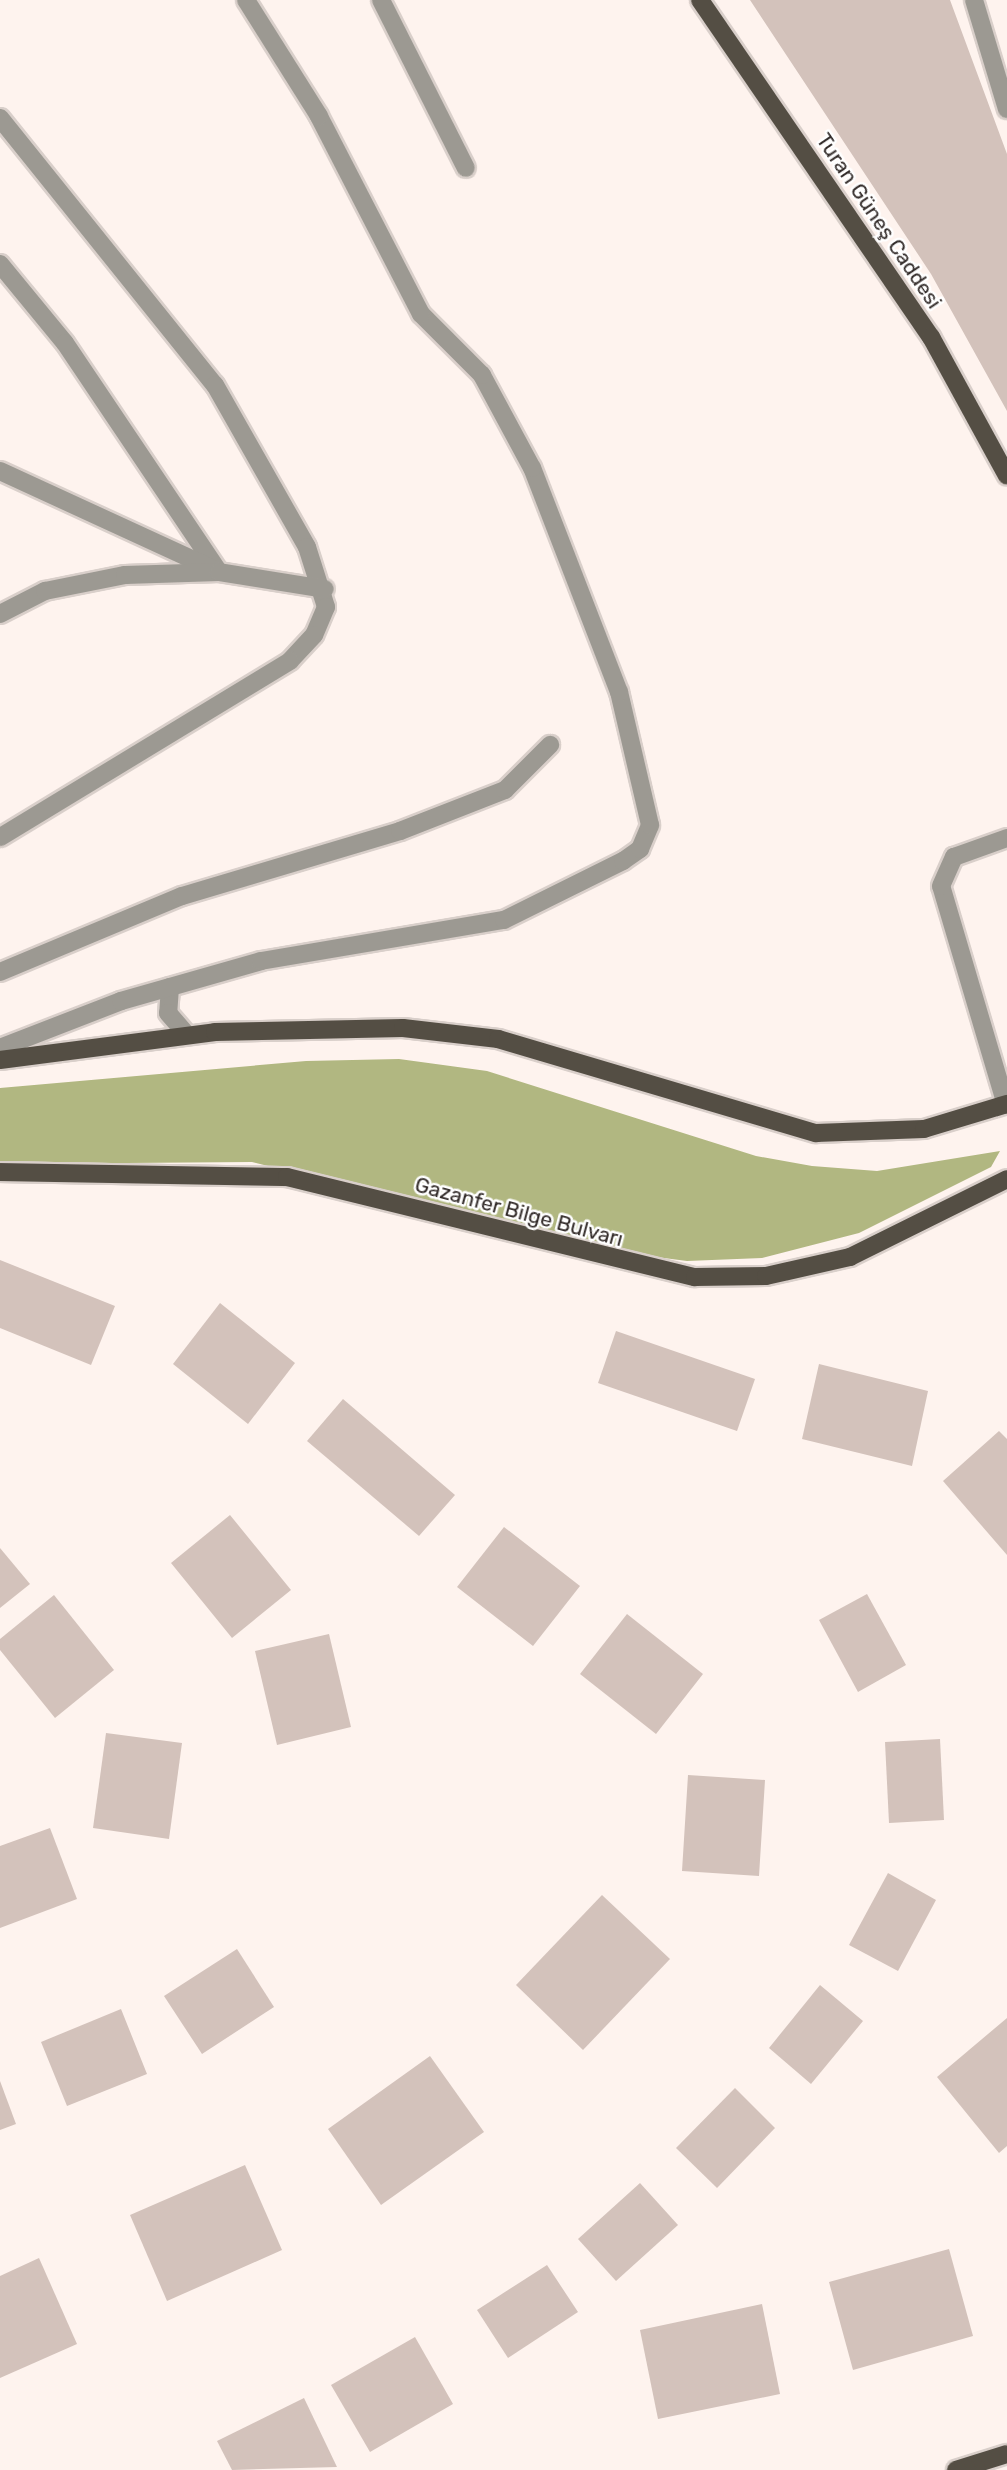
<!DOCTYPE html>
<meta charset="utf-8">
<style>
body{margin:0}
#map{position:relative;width:1007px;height:2470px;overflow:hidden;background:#fef3ee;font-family:Rubik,sans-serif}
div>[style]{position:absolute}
.forest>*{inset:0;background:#b1b781}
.building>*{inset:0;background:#d3c2bb}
.roads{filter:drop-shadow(2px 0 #d9cfca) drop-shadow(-2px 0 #d9cfca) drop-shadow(0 2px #d9cfca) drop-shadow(0 -2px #d9cfca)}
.minor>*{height:18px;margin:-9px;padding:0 9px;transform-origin:9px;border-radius:9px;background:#9c9992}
.major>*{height:18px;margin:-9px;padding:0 9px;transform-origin:9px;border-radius:9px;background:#544e44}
span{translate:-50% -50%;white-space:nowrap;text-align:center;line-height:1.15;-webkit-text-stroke:5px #fff;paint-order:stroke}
.street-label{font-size:21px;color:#312a28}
</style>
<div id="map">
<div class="forest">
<div style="clip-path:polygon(399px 1059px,487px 1071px,756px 1156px,812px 1166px,877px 1171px,1000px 1151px,991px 1167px,859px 1233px,762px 1258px,687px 1261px,610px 1251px,252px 1162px,0 1164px,0 1088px,306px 1061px)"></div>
</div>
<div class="building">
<div style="clip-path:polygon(750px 0,950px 0,1007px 154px,1007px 411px,931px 274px)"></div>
<div style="clip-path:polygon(0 1260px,115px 1306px,91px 1365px,0 1328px)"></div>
<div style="clip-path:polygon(220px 1303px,295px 1363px,248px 1424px,173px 1364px)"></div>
<div style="clip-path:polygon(616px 1331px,755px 1379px,737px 1431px,598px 1383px)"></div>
<div style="clip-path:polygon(819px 1364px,928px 1391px,912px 1466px,802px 1439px)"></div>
<div style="clip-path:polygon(343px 1399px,455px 1495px,419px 1536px,307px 1441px)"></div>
<div style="clip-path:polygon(999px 1431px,1007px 1439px,1007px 1555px,943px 1481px)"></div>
<div style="clip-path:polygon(230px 1515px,291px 1590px,232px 1638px,171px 1563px)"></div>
<div style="clip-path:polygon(504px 1527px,580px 1586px,533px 1646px,457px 1587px)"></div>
<div style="clip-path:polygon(0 1548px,30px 1584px,0 1608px)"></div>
<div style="clip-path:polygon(867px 1594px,906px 1665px,858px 1692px,819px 1620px)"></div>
<div style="clip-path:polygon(54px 1595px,114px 1670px,55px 1718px,0 1650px,0 1639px)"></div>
<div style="clip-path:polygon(627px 1614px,703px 1674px,656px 1734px,580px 1674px)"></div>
<div style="clip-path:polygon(329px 1634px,351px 1727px,277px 1745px,255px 1651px)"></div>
<div style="clip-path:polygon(106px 1733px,182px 1743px,169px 1839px,93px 1828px)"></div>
<div style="clip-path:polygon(940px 1739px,944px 1820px,889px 1823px,885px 1742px)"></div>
<div style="clip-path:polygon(688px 1775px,765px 1780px,759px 1876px,682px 1871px)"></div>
<div style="clip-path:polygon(50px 1828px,77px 1899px,0 1928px,0 1846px)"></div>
<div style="clip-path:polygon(888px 1873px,936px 1900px,898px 1971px,849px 1945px)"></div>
<div style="clip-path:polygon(602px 1895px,670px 1959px,583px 2050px,516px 1985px)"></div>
<div style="clip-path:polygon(237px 1949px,274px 2007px,202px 2054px,164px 1996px)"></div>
<div style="clip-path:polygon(820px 1985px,863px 2021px,811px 2084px,769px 2048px)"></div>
<div style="clip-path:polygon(121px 2009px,147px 2074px,67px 2106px,41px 2042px)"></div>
<div style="clip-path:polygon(1007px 2018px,1007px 2146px,999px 2153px,937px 2077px)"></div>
<div style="clip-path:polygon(430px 2056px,484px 2132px,381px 2205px,328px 2129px)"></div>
<div style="clip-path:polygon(0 2081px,16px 2124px,0 2130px)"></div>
<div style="clip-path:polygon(735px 2088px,775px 2128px,717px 2188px,676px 2148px)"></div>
<div style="clip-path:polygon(245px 2165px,282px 2250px,167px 2301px,130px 2215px)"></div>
<div style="clip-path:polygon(640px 2183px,678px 2225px,616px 2281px,578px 2239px)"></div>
<div style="clip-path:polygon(949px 2249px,973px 2336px,853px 2370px,829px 2282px)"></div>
<div style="clip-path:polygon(39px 2258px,77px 2344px,0 2378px,0 2276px)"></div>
<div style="clip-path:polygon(547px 2265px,578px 2312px,508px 2358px,477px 2310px)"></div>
<div style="clip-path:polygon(762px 2304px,780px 2394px,658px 2419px,640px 2330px)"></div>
<div style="clip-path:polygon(415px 2337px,453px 2404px,370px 2452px,331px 2385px)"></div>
<div style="clip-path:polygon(304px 2398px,337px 2467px,232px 2470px,217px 2441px)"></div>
</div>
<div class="roads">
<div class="minor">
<div style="left:381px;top:0;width:188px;rotate:63.2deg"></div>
<div style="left:974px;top:0;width:114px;rotate:73.2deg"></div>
<div style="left:0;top:118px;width:343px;rotate:51.2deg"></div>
<div style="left:215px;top:385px;width:186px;rotate:60.4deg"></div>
<div style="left:307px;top:547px;width:63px;rotate:72.4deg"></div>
<div style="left:326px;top:607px;width:30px;rotate:113deg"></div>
<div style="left:314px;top:635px;width:35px;rotate:133deg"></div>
<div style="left:290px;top:661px;width:339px;rotate:148.7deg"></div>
<div style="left:0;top:264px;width:102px;rotate:50.6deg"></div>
<div style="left:65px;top:343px;width:276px;rotate:56.1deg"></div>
<div style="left:0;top:471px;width:234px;rotate:24.7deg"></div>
<div style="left:0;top:614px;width:51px;rotate:-27.1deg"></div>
<div style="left:45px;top:591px;width:82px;rotate:-11.3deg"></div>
<div style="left:125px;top:575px;width:94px;rotate:-1.8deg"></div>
<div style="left:219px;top:572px;width:107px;rotate:9.1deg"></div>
<div style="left:0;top:972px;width:197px;rotate:-22.7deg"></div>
<div style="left:182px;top:896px;width:227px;rotate:-16.6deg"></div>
<div style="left:400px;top:831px;width:113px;rotate:-21.3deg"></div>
<div style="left:505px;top:790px;width:64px;rotate:-45deg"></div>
<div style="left:170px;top:987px;width:26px;rotate:94deg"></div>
<div style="left:168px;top:1013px;width:28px;rotate:49deg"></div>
<div style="left:0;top:1048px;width:130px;rotate:-21.2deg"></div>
<div style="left:121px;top:1001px;width:146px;rotate:-15.9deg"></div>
<div style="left:261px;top:961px;width:246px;rotate:-9.6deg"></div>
<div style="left:504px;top:920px;width:133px;rotate:-26.4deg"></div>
<div style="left:623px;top:861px;width:21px;rotate:-35deg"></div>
<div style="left:640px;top:849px;width:26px;rotate:-67deg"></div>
<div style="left:650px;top:825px;width:137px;rotate:-103.1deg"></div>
<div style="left:619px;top:692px;width:240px;rotate:-111.2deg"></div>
<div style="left:532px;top:468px;width:106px;rotate:-118.3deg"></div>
<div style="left:482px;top:375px;width:86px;rotate:-135deg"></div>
<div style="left:421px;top:314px;width:223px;rotate:-117.3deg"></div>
<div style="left:319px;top:116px;width:137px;rotate:-122.2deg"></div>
<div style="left:1006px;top:1105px;width:228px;rotate:-106.5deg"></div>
<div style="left:941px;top:886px;width:32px;rotate:-66deg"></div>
<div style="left:954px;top:857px;width:56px;rotate:-19.7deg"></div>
</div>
<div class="major">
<div style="left:700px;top:0;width:409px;rotate:55.6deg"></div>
<div style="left:931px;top:337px;width:158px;rotate:61.3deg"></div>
<div style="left:0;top:1060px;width:217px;rotate:-7.4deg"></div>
<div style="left:215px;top:1032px;width:188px;rotate:-1.2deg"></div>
<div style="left:403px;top:1028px;width:96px;rotate:6.6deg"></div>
<div style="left:498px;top:1039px;width:332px;rotate:16.5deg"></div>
<div style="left:816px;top:1133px;width:108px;rotate:-2.1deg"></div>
<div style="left:924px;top:1129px;width:87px;rotate:-16.8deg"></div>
<div style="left:0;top:1172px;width:287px;rotate:1deg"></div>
<div style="left:287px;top:1177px;width:420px;rotate:13.8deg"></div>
<div style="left:695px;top:1277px;width:71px;rotate:-0.8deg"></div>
<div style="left:766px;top:1276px;width:86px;rotate:-12.7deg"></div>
<div style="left:850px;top:1257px;width:175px;rotate:-26.4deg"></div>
<div style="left:956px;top:2470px;width:53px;rotate:-17.4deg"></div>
</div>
</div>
<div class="street-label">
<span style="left:879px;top:221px;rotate:56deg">Turan Güneş Caddesi</span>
<span style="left:519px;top:1212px;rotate:15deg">Gazanfer Bilge Bulvarı</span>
</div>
</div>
